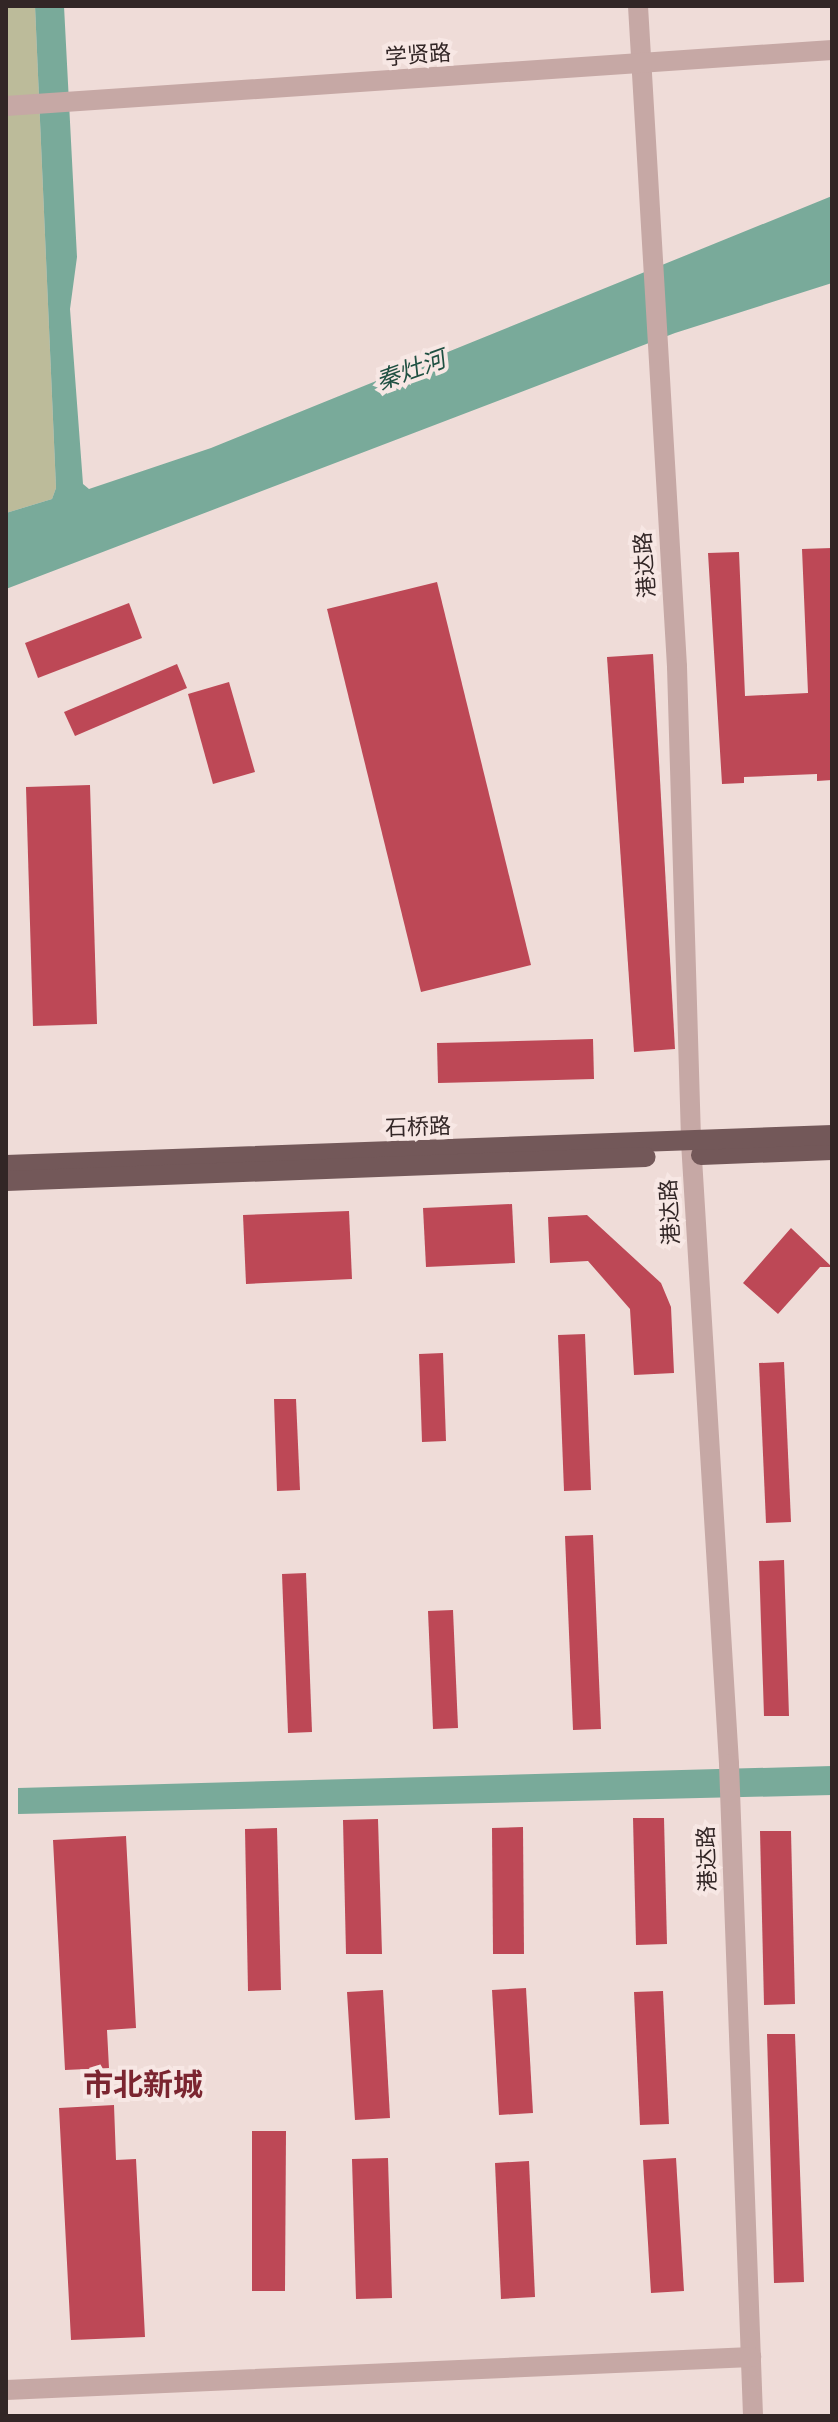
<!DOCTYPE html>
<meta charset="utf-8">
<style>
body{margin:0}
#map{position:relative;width:838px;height:2422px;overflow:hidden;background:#efdcd8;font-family:"Nunito Sans","Noto Sans SC",sans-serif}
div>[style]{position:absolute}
.green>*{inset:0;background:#bcbb9a}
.water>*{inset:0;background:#79aa9a}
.building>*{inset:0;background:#bd4856}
.minor>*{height:20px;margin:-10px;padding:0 10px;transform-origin:10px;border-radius:10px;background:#c6a8a5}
.major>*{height:20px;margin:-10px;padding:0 10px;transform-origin:10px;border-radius:10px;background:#735859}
span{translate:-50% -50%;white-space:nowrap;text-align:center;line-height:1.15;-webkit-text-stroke:8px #f7e7e4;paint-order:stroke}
.street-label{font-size:22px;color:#322626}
.water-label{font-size:24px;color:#1f5042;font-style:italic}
.district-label{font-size:30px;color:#7b2530;font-weight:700}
.frame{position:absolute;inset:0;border:8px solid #322626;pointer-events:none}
</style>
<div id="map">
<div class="green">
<div style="clip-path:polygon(6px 6px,35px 6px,56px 488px,52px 499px,6px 513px)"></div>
</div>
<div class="water">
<div style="clip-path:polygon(35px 6px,64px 6px,77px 257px,70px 309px,83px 484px,89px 489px,211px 448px,832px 196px,832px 283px,675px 333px,6px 589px,6px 513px,52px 499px,56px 488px)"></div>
<div style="clip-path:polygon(832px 1766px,832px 1795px,18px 1814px,18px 1788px)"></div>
</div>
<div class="building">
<div style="clip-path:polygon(832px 548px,832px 780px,817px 781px,817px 774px,744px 777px,744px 783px,722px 784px,708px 553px,739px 552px,745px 696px,808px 693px,802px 549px)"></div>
<div style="clip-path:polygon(437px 582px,531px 965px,421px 992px,327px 609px)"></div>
<div style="clip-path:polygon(129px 603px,142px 638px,38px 678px,25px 643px)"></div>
<div style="clip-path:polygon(653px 654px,675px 1049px,634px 1052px,607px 657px)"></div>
<div style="clip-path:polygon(177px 664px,187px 688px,75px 736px,64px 712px)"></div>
<div style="clip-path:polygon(229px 682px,255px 772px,213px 784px,188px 694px)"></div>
<div style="clip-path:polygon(90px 785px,97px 1024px,33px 1026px,26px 787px)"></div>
<div style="clip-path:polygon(593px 1039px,594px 1079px,438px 1083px,437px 1043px)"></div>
<div style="clip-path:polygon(512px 1204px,515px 1263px,426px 1267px,423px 1208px)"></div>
<div style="clip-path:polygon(349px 1211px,352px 1279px,246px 1284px,243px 1215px)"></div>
<div style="clip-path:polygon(587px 1215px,661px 1283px,671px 1307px,674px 1373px,634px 1375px,630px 1309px,588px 1261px,550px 1263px,548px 1217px)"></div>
<div style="clip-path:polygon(791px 1228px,832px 1267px,820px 1267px,778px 1314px,743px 1283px)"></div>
<div style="clip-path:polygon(585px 1334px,591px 1490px,564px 1491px,558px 1335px)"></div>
<div style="clip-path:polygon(443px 1353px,446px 1441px,422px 1442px,419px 1354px)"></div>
<div style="clip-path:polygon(784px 1362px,791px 1522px,766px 1523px,759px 1363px)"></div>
<div style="clip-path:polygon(274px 1399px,296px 1399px,300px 1490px,277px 1491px)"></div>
<div style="clip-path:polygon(593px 1535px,601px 1729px,573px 1730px,565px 1536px)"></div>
<div style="clip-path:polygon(784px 1560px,789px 1716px,764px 1716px,759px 1561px)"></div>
<div style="clip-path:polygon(306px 1573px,312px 1732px,288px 1733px,282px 1574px)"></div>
<div style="clip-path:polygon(453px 1610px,458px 1728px,433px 1729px,428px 1611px)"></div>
<div style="clip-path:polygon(633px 1818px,664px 1818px,667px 1944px,636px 1945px)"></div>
<div style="clip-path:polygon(378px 1819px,382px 1954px,346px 1954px,343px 1820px)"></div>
<div style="clip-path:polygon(523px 1827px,524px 1954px,493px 1954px,492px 1828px)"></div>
<div style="clip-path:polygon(277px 1828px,281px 1990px,248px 1991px,245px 1829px)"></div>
<div style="clip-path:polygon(760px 1831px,791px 1831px,795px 2004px,764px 2005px)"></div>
<div style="clip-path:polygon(126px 1836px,136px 2028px,107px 2030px,109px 2068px,65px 2070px,53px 1840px)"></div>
<div style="clip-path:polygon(526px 1988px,533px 2113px,499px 2115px,492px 1990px)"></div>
<div style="clip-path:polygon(383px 1990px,390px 2118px,355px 2120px,347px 1992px)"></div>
<div style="clip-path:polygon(663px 1991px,669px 2124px,640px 2125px,634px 1992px)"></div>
<div style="clip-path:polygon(767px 2034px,795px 2034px,804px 2282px,774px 2283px)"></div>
<div style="clip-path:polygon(114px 2105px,116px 2160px,136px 2159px,145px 2337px,71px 2340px,59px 2108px)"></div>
<div style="clip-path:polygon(252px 2131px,286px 2131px,285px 2291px,252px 2291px)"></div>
<div style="clip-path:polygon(388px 2158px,392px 2298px,356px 2299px,352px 2159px)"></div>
<div style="clip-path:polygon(676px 2158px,684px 2291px,651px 2293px,643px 2160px)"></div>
<div style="clip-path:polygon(529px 2161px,535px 2297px,501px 2299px,495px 2163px)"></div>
</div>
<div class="minor">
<div style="left:638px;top:6px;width:662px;rotate:86.62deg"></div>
<div style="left:677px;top:667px;width:475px;rotate:88.3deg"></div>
<div style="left:691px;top:1142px;width:623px;rotate:86.5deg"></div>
<div style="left:729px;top:1764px;width:652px;rotate:87.89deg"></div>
<div style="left:6px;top:106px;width:828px;rotate:-3.88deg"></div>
<div style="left:6px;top:2390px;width:746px;rotate:-2.54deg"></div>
</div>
<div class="major">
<div style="left:701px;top:1155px;width:131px;rotate:-2.2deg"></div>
<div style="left:6px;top:1165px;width:827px;rotate:-2.08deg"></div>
<div style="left:6px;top:1181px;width:640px;rotate:-2.15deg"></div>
</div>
<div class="street-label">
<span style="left:418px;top:56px;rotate:-4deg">学贤路</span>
<span style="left:646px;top:565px;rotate:-94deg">港达路</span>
<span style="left:418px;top:1128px;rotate:-2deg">石桥路</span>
<span style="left:671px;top:1212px;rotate:-93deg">港达路</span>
<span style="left:708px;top:1859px;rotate:-92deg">港达路</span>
</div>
<div class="water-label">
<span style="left:411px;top:371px;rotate:-20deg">秦灶河</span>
</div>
<div class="district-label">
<span style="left:143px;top:2086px">市北新城</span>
</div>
<div class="frame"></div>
</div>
